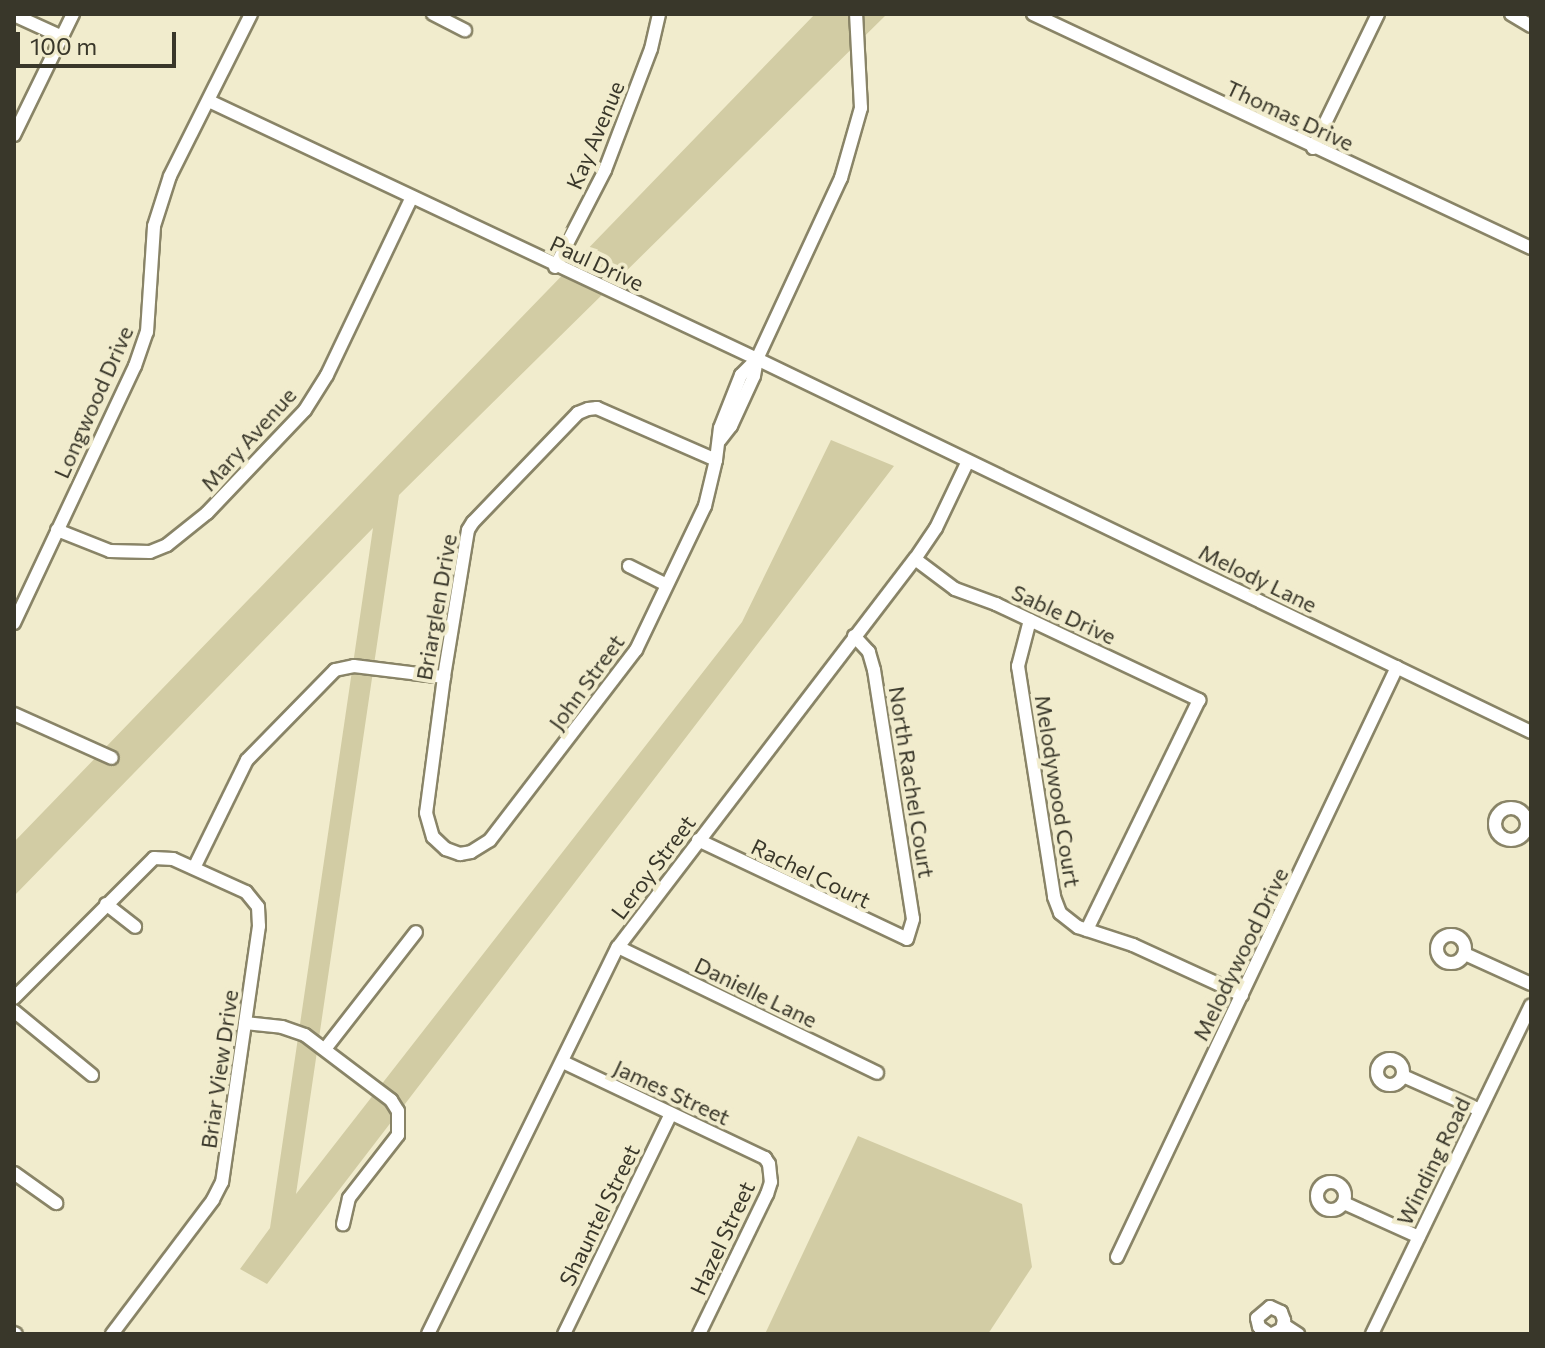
<!DOCTYPE html>
<style>
body{margin:0}
#map{position:relative;width:1545px;height:1348px;overflow:hidden;background:#f1eccd;font-family:Commissioner,sans-serif}
div>[style]{position:absolute}
.green>*{inset:0;background:#d2cca4}
.roads{filter:drop-shadow(2px 0 #898467) drop-shadow(-2px 0 #898467) drop-shadow(0 2px #898467) drop-shadow(0 -2px #898467)}
.minor>*{height:12px;margin:-6px;padding:0 6px;transform-origin:6px;border-radius:6px;background:#fff}
.minor>.ring{margin:-6px;padding:0;box-sizing:content-box;background:none;border:12px solid #fff;border-radius:50%}
span{translate:-50% -50%;white-space:nowrap;text-align:center;line-height:1.15;-webkit-text-stroke:8px #f1eccd;paint-order:stroke}
.street-label{font-size:22px;color:#39372a}
.frame{position:absolute;inset:0;border:16px solid #39372a;pointer-events:none}
.scale{position:absolute;left:16px;top:32px;width:160px;height:36px;box-sizing:border-box;border:4px solid #39372a;border-top:0;padding-left:10px;font-size:24px;line-height:28px;white-space:nowrap;color:#39372a;-webkit-text-stroke:6px #f1eccd;paint-order:stroke}
</style>
<div id="map">
<div class="green">
<div style="clip-path:polygon(815px 14px,887px 14px,399px 495px,296px 1194px,742px 622px,831px 440px,894px 466px,267px 1284px,240px 1269px,270px 1228px,373px 528px,14px 896px,14px 842px)"></div>
<div style="clip-path:polygon(858px 1136px,1022px 1204px,1032px 1267px,988px 1334px,765px 1334px)"></div>
</div>
<div class="roads">
<div class="minor">
<div style="left:433px;top:14px;width:36px;rotate:27deg"></div>
<div style="left:1033px;top:14px;width:550px;rotate:25.17deg"></div>
<div style="left:1511px;top:14px;width:23px;rotate:31deg"></div>
<div style="left:14px;top:15px;width:53px;rotate:24.6deg"></div>
<div style="left:209px;top:101px;width:606px;rotate:25.21deg"></div>
<div style="left:757px;top:359px;width:859px;rotate:25.73deg"></div>
<div style="left:14px;top:135px;width:135px;rotate:-64deg"></div>
<div style="left:1313px;top:148px;width:149px;rotate:-64.1deg"></div>
<div style="left:555px;top:267px;width:109px;rotate:-62.7deg"></div>
<div style="left:605px;top:170px;width:129px;rotate:-69.2deg"></div>
<div style="left:651px;top:49px;width:36px;rotate:-77deg"></div>
<div style="left:720px;top:440px;width:18px;rotate:-52deg"></div>
<div style="left:731px;top:426px;width:55px;rotate:-65.3deg"></div>
<div style="left:754px;top:376px;width:17px;rotate:-80deg"></div>
<div style="left:757px;top:359px;width:200px;rotate:-65.1deg"></div>
<div style="left:841px;top:178px;width:73px;rotate:-74.1deg"></div>
<div style="left:861px;top:108px;width:94px;rotate:-93deg"></div>
<div style="left:716px;top:460px;width:130px;rotate:-156.4deg"></div>
<div style="left:597px;top:408px;width:9px;rotate:174deg"></div>
<div style="left:588px;top:409px;width:11px;rotate:158deg"></div>
<div style="left:578px;top:413px;width:151px;rotate:133.9deg"></div>
<div style="left:473px;top:522px;width:9px;rotate:122deg"></div>
<div style="left:468px;top:530px;width:149px;rotate:99.3deg"></div>
<div style="left:444px;top:677px;width:137px;rotate:97.5deg"></div>
<div style="left:426px;top:813px;width:25px;rotate:74deg"></div>
<div style="left:433px;top:837px;width:18px;rotate:43deg"></div>
<div style="left:446px;top:849px;width:15px;rotate:20deg"></div>
<div style="left:460px;top:854px;width:11px;rotate:-10deg"></div>
<div style="left:471px;top:852px;width:22px;rotate:-32deg"></div>
<div style="left:490px;top:840px;width:240px;rotate:-52.5deg"></div>
<div style="left:636px;top:650px;width:160px;rotate:-64.4deg"></div>
<div style="left:705px;top:506px;width:47px;rotate:-76.6deg"></div>
<div style="left:716px;top:460px;width:32px;rotate:-83deg"></div>
<div style="left:720px;top:428px;width:57px;rotate:-68.4deg"></div>
<div style="left:741px;top:375px;width:23px;rotate:-45deg"></div>
<div style="left:57px;top:530px;width:57px;rotate:21.6deg"></div>
<div style="left:110px;top:551px;width:40px;rotate:1.4deg"></div>
<div style="left:150px;top:552px;width:18px;rotate:-22deg"></div>
<div style="left:167px;top:545px;width:51px;rotate:-38.7deg"></div>
<div style="left:207px;top:513px;width:142px;rotate:-46.4deg"></div>
<div style="left:305px;top:410px;width:41px;rotate:-57.8deg"></div>
<div style="left:327px;top:375px;width:197px;rotate:-64.5deg"></div>
<div style="left:915px;top:559px;width:50px;rotate:36.9deg"></div>
<div style="left:955px;top:589px;width:44px;rotate:20.1deg"></div>
<div style="left:996px;top:604px;width:225px;rotate:25.3deg"></div>
<div style="left:1199px;top:700px;width:256px;rotate:116deg"></div>
<div style="left:629px;top:566px;width:42px;rotate:26.6deg"></div>
<div style="left:1030px;top:620px;width:48px;rotate:104.6deg"></div>
<div style="left:1018px;top:666px;width:234px;rotate:81.1deg"></div>
<div style="left:1054px;top:897px;width:17px;rotate:69deg"></div>
<div style="left:1060px;top:913px;width:23px;rotate:38deg"></div>
<div style="left:1078px;top:927px;width:58px;rotate:18.1deg"></div>
<div style="left:1133px;top:945px;width:120px;rotate:24.6deg"></div>
<div style="left:14px;top:623px;width:284px;rotate:-64.8deg"></div>
<div style="left:135px;top:366px;width:36px;rotate:-71deg"></div>
<div style="left:147px;top:332px;width:106px;rotate:-86.2deg"></div>
<div style="left:154px;top:226px;width:52px;rotate:-72.3deg"></div>
<div style="left:170px;top:176px;width:181px;rotate:-63.4deg"></div>
<div style="left:14px;top:714px;width:107px;rotate:24.2deg"></div>
<div class="ring" style="left:1495px;top:808px;width:20px;height:20px"></div>
<div style="left:698px;top:840px;width:231px;rotate:25.3deg"></div>
<div style="left:907px;top:939px;width:21px;rotate:-73deg"></div>
<div style="left:913px;top:919px;width:252px;rotate:-98.9deg"></div>
<div style="left:874px;top:670px;width:19px;rotate:-106deg"></div>
<div style="left:869px;top:652px;width:22px;rotate:-133deg"></div>
<div style="left:194px;top:868px;width:120px;rotate:-63.9deg"></div>
<div style="left:247px;top:760px;width:126px;rotate:-45.6deg"></div>
<div style="left:335px;top:670px;width:19px;rotate:-12deg"></div>
<div style="left:354px;top:666px;width:91px;rotate:7deg"></div>
<div style="left:106px;top:904px;width:37px;rotate:38deg"></div>
<div class="ring" style="left:1437px;top:935px;width:16px;height:16px"></div>
<div style="left:618px;top:947px;width:288px;rotate:25.9deg"></div>
<div style="left:1465px;top:954px;width:72px;rotate:24.4deg"></div>
<div style="left:14px;top:998px;width:198px;rotate:-45deg"></div>
<div style="left:154px;top:858px;width:19px;rotate:3deg"></div>
<div style="left:173px;top:859px;width:80px;rotate:24.3deg"></div>
<div style="left:246px;top:892px;width:19px;rotate:51deg"></div>
<div style="left:258px;top:907px;width:19px;rotate:87deg"></div>
<div style="left:259px;top:926px;width:259px;rotate:98.2deg"></div>
<div style="left:222px;top:1182px;width:20px;rotate:117deg"></div>
<div style="left:213px;top:1200px;width:168px;rotate:127deg"></div>
<div style="left:14px;top:1011px;width:101px;rotate:39.4deg"></div>
<div style="left:245px;top:1023px;width:37px;rotate:6deg"></div>
<div style="left:282px;top:1027px;width:24px;rotate:19deg"></div>
<div style="left:305px;top:1035px;width:108px;rotate:37.1deg"></div>
<div style="left:391px;top:1100px;width:13px;rotate:58deg"></div>
<div style="left:398px;top:1111px;width:24px;rotate:90deg"></div>
<div style="left:398px;top:1135px;width:80px;rotate:127.9deg"></div>
<div style="left:349px;top:1198px;width:27px;rotate:103deg"></div>
<div style="left:325px;top:1049px;width:148px;rotate:-52.1deg"></div>
<div class="ring" style="left:1377px;top:1059px;width:14px;height:14px"></div>
<div style="left:563px;top:1062px;width:224px;rotate:25.4deg"></div>
<div style="left:765px;top:1158px;width:7px;rotate:56deg"></div>
<div style="left:769px;top:1164px;width:18px;rotate:84deg"></div>
<div style="left:771px;top:1182px;width:13px;rotate:108deg"></div>
<div style="left:767px;top:1194px;width:156px;rotate:115.9deg"></div>
<div style="left:1403px;top:1076px;width:84px;rotate:23.8deg"></div>
<div style="left:14px;top:1173px;width:52px;rotate:35.5deg"></div>
<div class="ring" style="left:1317px;top:1182px;width:16px;height:16px"></div>
<div style="left:1344px;top:1203px;width:82px;rotate:24.4deg"></div>
<div style="left:1117px;top:1257px;width:653px;rotate:-64.61deg"></div>
<div style="left:1284px;top:1325px;width:17px;rotate:33deg"></div>
<div style="left:14px;top:1333px;width:2px;rotate:27deg"></div>
<div style="left:428px;top:1334px;width:431px;rotate:-63.9deg"></div>
<div style="left:618px;top:947px;width:489px;rotate:-52.6deg"></div>
<div style="left:915px;top:559px;width:37px;rotate:-56deg"></div>
<div style="left:936px;top:528px;width:74px;rotate:-64.5deg"></div>
<div style="left:564px;top:1334px;width:245px;rotate:-64.1deg"></div>
<div style="left:1269px;top:1334px;width:12px;rotate:-145deg"></div>
<div style="left:1259px;top:1327px;width:9px;rotate:-103deg"></div>
<div style="left:1257px;top:1318px;width:17px;rotate:-40deg"></div>
<div style="left:1270px;top:1307px;width:12px;rotate:24deg"></div>
<div style="left:1281px;top:1312px;width:9px;rotate:69deg"></div>
<div style="left:1284px;top:1320px;width:9px;rotate:103deg"></div>
<div style="left:1282px;top:1329px;width:11px;rotate:153deg"></div>
<div style="left:1372px;top:1334px;width:365px;rotate:-64.2deg"></div>
</div>
</div>
<div class="street-label">
<span style="left:1290px;top:115px;rotate:25deg">Thomas Drive</span>
<span style="left:595px;top:135px;rotate:-67deg">Kay Avenue</span>
<span style="left:597px;top:263px;rotate:25deg">Paul Drive</span>
<span style="left:93px;top:402px;rotate:-66deg">Longwood Drive</span>
<span style="left:248px;top:439px;rotate:-48deg">Mary Avenue</span>
<span style="left:1258px;top:578px;rotate:26deg">Melody Lane</span>
<span style="left:436px;top:607px;rotate:-80deg">Briarglen Drive</span>
<span style="left:1064px;top:614px;rotate:25deg">Sable Drive</span>
<span style="left:586px;top:682px;rotate:-54deg">John Street</span>
<span style="left:912px;top:782px;rotate:81deg">North Rachel Court</span>
<span style="left:1058px;top:791px;rotate:81deg">Melodywood Court</span>
<span style="left:653px;top:867px;rotate:-53deg">Leroy Street</span>
<span style="left:811px;top:873px;rotate:26deg">Rachel Court</span>
<span style="left:1240px;top:954px;rotate:-64deg">Melodywood Drive</span>
<span style="left:756px;top:992px;rotate:26deg">Danielle Lane</span>
<span style="left:219px;top:1069px;rotate:-82deg">Briar View Drive</span>
<span style="left:672px;top:1092px;rotate:25deg">James Street</span>
<span style="left:1433px;top:1161px;rotate:-64deg">Winding Road</span>
<span style="left:599px;top:1215px;rotate:-64deg">Shauntel Street</span>
<span style="left:722px;top:1238px;rotate:-65deg">Hazel Street</span>
</div>
<div class="frame"></div>
<div class="scale">100 m</div>
</div>
